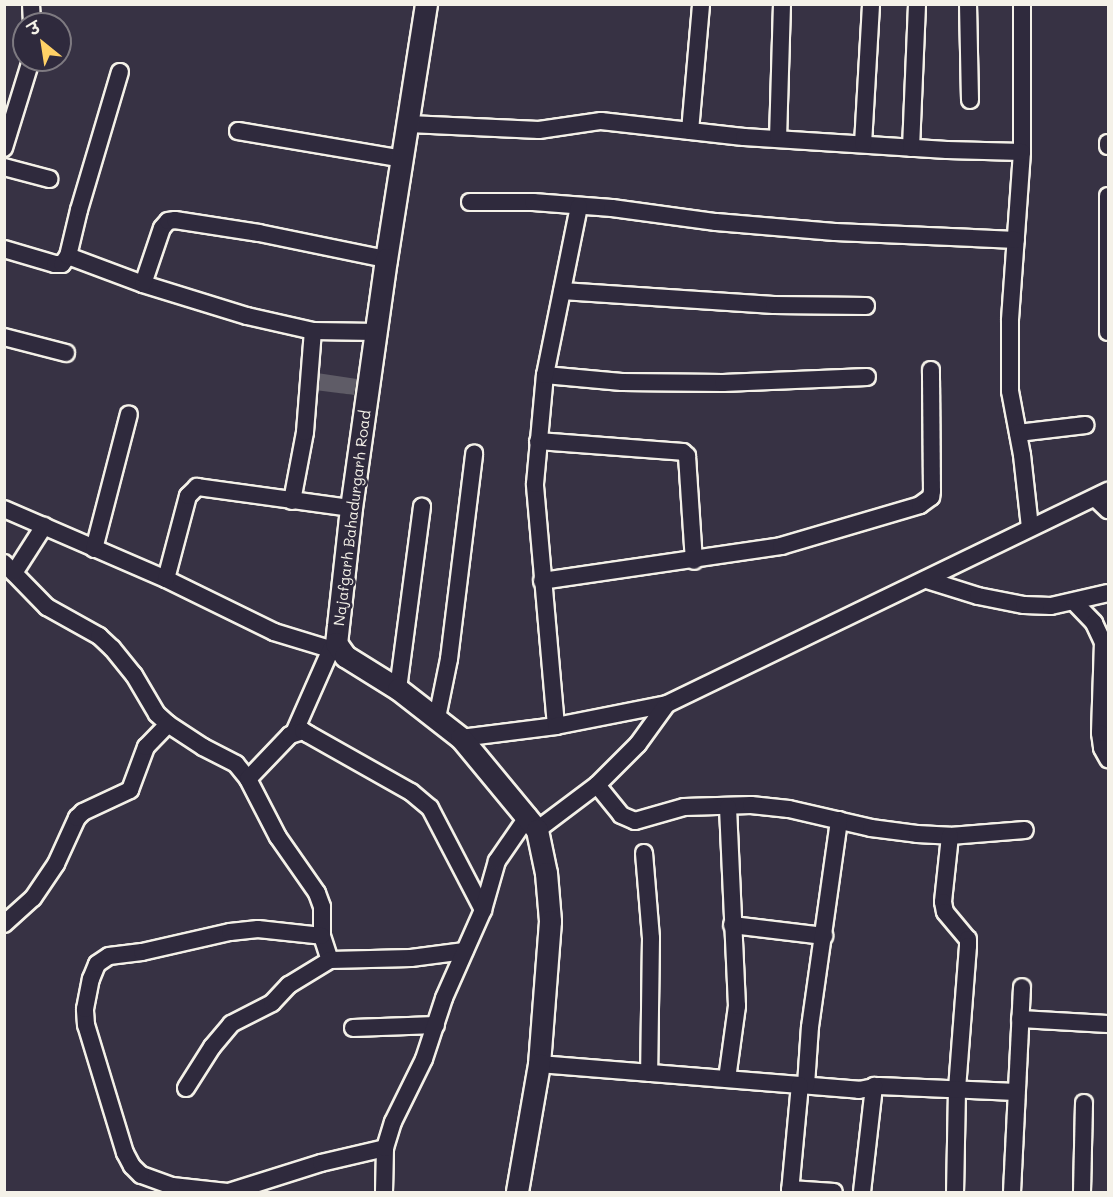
<!DOCTYPE html>
<meta charset="utf-8">
<style>
body{margin:0}
#map{position:relative;width:1113px;height:1197px;overflow:hidden;background:#373244;font-family:Mali,"Playpen Sans Deva",sans-serif}
div>[style]{position:absolute}
.shadow>*{inset:0;background:#0007}
.building>*{inset:0;background:#5f5c67}
.roads{filter:drop-shadow(2px 0 #f4f1e8) drop-shadow(-2px 0 #f4f1e8) drop-shadow(0 2px #f4f1e8) drop-shadow(0 -2px #f4f1e8)}
.minor>*{height:16px;margin:-8px;padding:0 8px;transform-origin:8px;border-radius:8px;background:#2f2a3d}
.tertiary>*{height:21px;margin:-10.5px;padding:0 10.5px;transform-origin:10.5px;border-radius:10.5px;background:#2f2a3d}
span{translate:-50% -50%;white-space:nowrap;text-align:center;line-height:1.15;-webkit-text-stroke:5px #2f2a3d;paint-order:stroke}
.street-label{font-size:15px;color:#f4f1e8}
.frame{position:absolute;inset:0;border:6px solid #f4f1e8;pointer-events:none}
.north{position:absolute;left:12px;top:12px;width:60px;height:60px;box-sizing:border-box;background:#2f2a3d;border:2px solid #7e7a81;border-radius:50%;rotate:330deg;font-size:16px;font-weight:700;line-height:24px;text-align:center;color:#f4f1e8}
.north::after{content:'';display:block;margin:auto;width:21px;height:27px;background:#ffd166;clip-path:polygon(50% 0,100% 100%,50% 72%,0 100%)}
</style>
<div id="map">
<div class="shadow">
<div style="clip-path:polygon(356px 380px,361px 383px,359px 396px,317px 389px)"></div>
</div>
<div class="building">
<div style="clip-path:polygon(317px 373px,357px 379px,354px 395px,315px 390px)"></div>
</div>
<div class="roads">
<div class="minor">
<div style="left:31px;top:4px;width:20px;rotate:87deg"></div>
<div style="left:968px;top:4px;width:96px;rotate:88.8deg"></div>
<div style="left:1022px;top:4px;width:148px;rotate:90deg"></div>
<div style="left:1022px;top:152px;width:169px;rotate:94.1deg"></div>
<div style="left:1010px;top:321px;width:70px;rotate:90deg"></div>
<div style="left:1010px;top:391px;width:65px;rotate:79.4deg"></div>
<div style="left:1022px;top:455px;width:73px;rotate:83.7deg"></div>
<div style="left:409px;top:124px;width:130px;rotate:2.6deg"></div>
<div style="left:539px;top:130px;width:63px;rotate:-8.3deg"></div>
<div style="left:601px;top:121px;width:144px;rotate:6.4deg"></div>
<div style="left:744px;top:137px;width:203px;rotate:3.7deg"></div>
<div style="left:947px;top:150px;width:75px;rotate:1.5deg"></div>
<div style="left:238px;top:131px;width:167px;rotate:9.6deg"></div>
<div style="left:690px;top:131px;width:127px;rotate:-85deg"></div>
<div style="left:778px;top:139px;width:135px;rotate:-88.3deg"></div>
<div style="left:1108px;top:143px;width:3px;rotate:90deg"></div>
<div style="left:863px;top:144px;width:140px;rotate:-86.7deg"></div>
<div style="left:4px;top:148px;width:92px;rotate:-72.9deg"></div>
<div style="left:911px;top:148px;width:144px;rotate:-87.6deg"></div>
<div style="left:4px;top:167px;width:47px;rotate:14.9deg"></div>
<div style="left:1108px;top:196px;width:136px;rotate:90deg"></div>
<div style="left:470px;top:202px;width:63px"></div>
<div style="left:533px;top:202px;width:79px;rotate:4.3deg"></div>
<div style="left:612px;top:208px;width:105px;rotate:7.7deg"></div>
<div style="left:716px;top:222px;width:119px;rotate:4.8deg"></div>
<div style="left:835px;top:232px;width:181px;rotate:2.5deg"></div>
<div style="left:4px;top:249px;width:53px;rotate:16.4deg"></div>
<div style="left:55px;top:264px;width:7px"></div>
<div style="left:62px;top:264px;width:10px;rotate:-53deg"></div>
<div style="left:68px;top:256px;width:80px;rotate:20.5deg"></div>
<div style="left:143px;top:284px;width:109px;rotate:17.1deg"></div>
<div style="left:247px;top:316px;width:68px;rotate:12.8deg"></div>
<div style="left:313px;top:331px;width:63px;rotate:0.9deg"></div>
<div style="left:68px;top:256px;width:47px;rotate:-76.6deg"></div>
<div style="left:79px;top:210px;width:144px;rotate:-73.5deg"></div>
<div style="left:143px;top:284px;width:59px;rotate:-71.3deg"></div>
<div style="left:162px;top:228px;width:9px;rotate:-49deg"></div>
<div style="left:168px;top:221px;width:7px;rotate:-8deg"></div>
<div style="left:175px;top:220px;width:85px;rotate:8.8deg"></div>
<div style="left:259px;top:233px;width:130px;rotate:11.6deg"></div>
<div style="left:562px;top:291px;width:212px;rotate:3.8deg"></div>
<div style="left:774px;top:305px;width:92px;rotate:0.6deg"></div>
<div style="left:4px;top:337px;width:64px;rotate:14.5deg"></div>
<div style="left:545px;top:375px;width:77px;rotate:5.2deg"></div>
<div style="left:622px;top:382px;width:101px;rotate:0.6deg"></div>
<div style="left:723px;top:383px;width:144px;rotate:-2.4deg"></div>
<div style="left:1018px;top:433px;width:68px;rotate:-6.7deg"></div>
<div style="left:538px;top:441px;width:145px;rotate:4.3deg"></div>
<div style="left:683px;top:452px;width:6px;rotate:45deg"></div>
<div style="left:687px;top:456px;width:105px;rotate:86.2deg"></div>
<div style="left:1095px;top:498px;width:18px;rotate:43deg"></div>
<div style="left:292px;top:501px;width:70px;rotate:-79.3deg"></div>
<div style="left:305px;top:432px;width:101px;rotate:-85.5deg"></div>
<div style="left:4px;top:509px;width:176px;rotate:23.4deg"></div>
<div style="left:166px;top:579px;width:120px;rotate:26.1deg"></div>
<div style="left:274px;top:632px;width:69px;rotate:16.9deg"></div>
<div style="left:94px;top:549px;width:139px;rotate:-75.5deg"></div>
<div style="left:4px;top:563px;width:62px;rotate:45.7deg"></div>
<div style="left:47px;top:607px;width:60px;rotate:29.1deg"></div>
<div style="left:99px;top:636px;width:18px;rotate:43deg"></div>
<div style="left:112px;top:648px;width:35px;rotate:51deg"></div>
<div style="left:134px;top:675px;width:45px;rotate:59.5deg"></div>
<div style="left:157px;top:714px;width:15px;rotate:42deg"></div>
<div style="left:168px;top:724px;width:42px;rotate:33.3deg"></div>
<div style="left:203px;top:747px;width:37px;rotate:27deg"></div>
<div style="left:236px;top:764px;width:19px;rotate:51deg"></div>
<div style="left:248px;top:779px;width:65px;rotate:62.7deg"></div>
<div style="left:278px;top:837px;width:68px;rotate:55.1deg"></div>
<div style="left:317px;top:893px;width:15px;rotate:70deg"></div>
<div style="left:322px;top:907px;width:29px;rotate:90deg"></div>
<div style="left:322px;top:936px;width:25px;rotate:72deg"></div>
<div style="left:330px;top:960px;width:81px;rotate:-1.4deg"></div>
<div style="left:411px;top:958px;width:54px;rotate:-7.4deg"></div>
<div style="left:14px;top:573px;width:56px;rotate:-57.4deg"></div>
<div style="left:166px;top:579px;width:86px;rotate:-75.2deg"></div>
<div style="left:188px;top:496px;width:13px;rotate:-45deg"></div>
<div style="left:197px;top:487px;width:155px;rotate:7.8deg"></div>
<div style="left:927px;top:580px;width:53px;rotate:17.4deg"></div>
<div style="left:978px;top:596px;width:47px;rotate:11.1deg"></div>
<div style="left:1024px;top:605px;width:27px;rotate:2deg"></div>
<div style="left:1051px;top:606px;width:58px;rotate:-12.8deg"></div>
<div style="left:542px;top:581px;width:242px;rotate:-8.3deg"></div>
<div style="left:781px;top:546px;width:145px;rotate:-16.4deg"></div>
<div style="left:920px;top:505px;width:14px;rotate:-36deg"></div>
<div style="left:931px;top:497px;width:6px;rotate:-81deg"></div>
<div style="left:932px;top:491px;width:121px;rotate:-90.5deg"></div>
<div style="left:1074px;top:602px;width:29px;rotate:46deg"></div>
<div style="left:1094px;top:623px;width:21px;rotate:65deg"></div>
<div style="left:1103px;top:642px;width:91px;rotate:91.9deg"></div>
<div style="left:1100px;top:733px;width:15px;rotate:82deg"></div>
<div style="left:1102px;top:748px;width:13px;rotate:61deg"></div>
<div style="left:398px;top:689px;width:184px;rotate:-82.5deg"></div>
<div style="left:437px;top:718px;width:60px;rotate:-78.5deg"></div>
<div style="left:449px;top:659px;width:207px;rotate:-83deg"></div>
<div style="left:556px;top:726px;width:243px;rotate:-95deg"></div>
<div style="left:535px;top:484px;width:109px;rotate:-84.8deg"></div>
<div style="left:545px;top:375px;width:172px;rotate:-78.6deg"></div>
<div style="left:294px;top:733px;width:92px;rotate:-66.2deg"></div>
<div style="left:461px;top:738px;width:96px;rotate:-7.2deg"></div>
<div style="left:556px;top:726px;width:113px;rotate:-11.2deg"></div>
<div style="left:667px;top:704px;width:490px;rotate:-25.8deg"></div>
<div style="left:248px;top:779px;width:61px;rotate:-46.3deg"></div>
<div style="left:290px;top:735px;width:14px;rotate:-17deg"></div>
<div style="left:303px;top:731px;width:6px;rotate:31deg"></div>
<div style="left:308px;top:734px;width:118px;rotate:29.4deg"></div>
<div style="left:411px;top:792px;width:25px;rotate:40deg"></div>
<div style="left:430px;top:808px;width:115px;rotate:62.5deg"></div>
<div style="left:597px;top:785px;width:38px;rotate:51deg"></div>
<div style="left:621px;top:815px;width:15px;rotate:23deg"></div>
<div style="left:635px;top:821px;width:51px;rotate:-15.9deg"></div>
<div style="left:684px;top:807px;width:67px;rotate:-1.7deg"></div>
<div style="left:751px;top:805px;width:38px;rotate:6deg"></div>
<div style="left:789px;top:809px;width:84px;rotate:13deg"></div>
<div style="left:871px;top:828px;width:46px;rotate:7.4deg"></div>
<div style="left:917px;top:834px;width:33px;rotate:3deg"></div>
<div style="left:950px;top:836px;width:75px;rotate:-4.6deg"></div>
<div style="left:537px;top:830px;width:75px;rotate:-36.9deg"></div>
<div style="left:597px;top:785px;width:58px;rotate:-45deg"></div>
<div style="left:638px;top:744px;width:49px;rotate:-54.1deg"></div>
<div style="left:950px;top:836px;width:66px;rotate:96.1deg"></div>
<div style="left:943px;top:902px;width:10px;rotate:79deg"></div>
<div style="left:945px;top:912px;width:35px;rotate:50deg"></div>
<div style="left:968px;top:939px;width:7px;rotate:90deg"></div>
<div style="left:968px;top:946px;width:144px;rotate:94.4deg"></div>
<div style="left:957px;top:1090px;width:102px;rotate:91.1deg"></div>
<div style="left:644px;top:853px;width:85px;rotate:85.3deg"></div>
<div style="left:651px;top:938px;width:135px;rotate:90.8deg"></div>
<div style="left:4px;top:924px;width:39px;rotate:-42deg"></div>
<div style="left:33px;top:898px;width:41px;rotate:-55.9deg"></div>
<div style="left:56px;top:864px;width:51px;rotate:-65.5deg"></div>
<div style="left:77px;top:818px;width:8px;rotate:-45deg"></div>
<div style="left:83px;top:812px;width:52px;rotate:-25.1deg"></div>
<div style="left:130px;top:790px;width:46px;rotate:-69.6deg"></div>
<div style="left:146px;top:747px;width:32px;rotate:-46deg"></div>
<div style="left:732px;top:925px;width:93px;rotate:6.8deg"></div>
<div style="left:1020px;top:1019px;width:88px;rotate:3.3deg"></div>
<div style="left:353px;top:1028px;width:83px;rotate:-2.1deg"></div>
<div style="left:539px;top:1064px;width:321px;rotate:4.6deg"></div>
<div style="left:859px;top:1090px;width:20px;rotate:-11deg"></div>
<div style="left:879px;top:1086px;width:137px;rotate:2.5deg"></div>
<div style="left:727px;top:1079px;width:74px;rotate:-82.2deg"></div>
<div style="left:737px;top:1006px;width:199px;rotate:-92.6deg"></div>
<div style="left:806px;top:1085px;width:58px;rotate:-86.1deg"></div>
<div style="left:810px;top:1027px;width:209px;rotate:-82deg"></div>
<div style="left:186px;top:1088px;width:49px;rotate:-57.6deg"></div>
<div style="left:212px;top:1047px;width:30px;rotate:-50deg"></div>
<div style="left:231px;top:1024px;width:46px;rotate:-27.1deg"></div>
<div style="left:272px;top:1003px;width:25px;rotate:-47deg"></div>
<div style="left:289px;top:985px;width:48px;rotate:-31.4deg"></div>
<div style="left:790px;top:1189px;width:44px;rotate:3.9deg"></div>
<div style="left:227px;top:1192px;width:55px;rotate:-173.8deg"></div>
<div style="left:172px;top:1186px;width:33px;rotate:-160deg"></div>
<div style="left:141px;top:1175px;width:13px;rotate:-135deg"></div>
<div style="left:132px;top:1166px;width:15px;rotate:-118deg"></div>
<div style="left:125px;top:1153px;width:134px;rotate:-106.9deg"></div>
<div style="left:86px;top:1025px;width:16px;rotate:-94deg"></div>
<div style="left:85px;top:1009px;width:31px;rotate:-79deg"></div>
<div style="left:91px;top:979px;width:16px;rotate:-68deg"></div>
<div style="left:97px;top:964px;width:14px;rotate:-34deg"></div>
<div style="left:109px;top:956px;width:33px;rotate:-7deg"></div>
<div style="left:142px;top:952px;width:90px;rotate:-12.8deg"></div>
<div style="left:230px;top:932px;width:28px;rotate:-6deg"></div>
<div style="left:258px;top:929px;width:64px;rotate:6.2deg"></div>
<div style="left:229px;top:1192px;width:96px;rotate:-17.5deg"></div>
<div style="left:321px;top:1163px;width:66px;rotate:-13.2deg"></div>
<div style="left:384px;top:1192px;width:44px;rotate:-88.7deg"></div>
<div style="left:385px;top:1148px;width:27px;rotate:-73deg"></div>
<div style="left:393px;top:1122px;width:70px;rotate:-63.8deg"></div>
<div style="left:424px;top:1059px;width:64px;rotate:-71.8deg"></div>
<div style="left:444px;top:998px;width:96px;rotate:-66.1deg"></div>
<div style="left:483px;top:910px;width:51px;rotate:-74.1deg"></div>
<div style="left:497px;top:861px;width:55px;rotate:-55.4deg"></div>
<div style="left:790px;top:1192px;width:107px;rotate:-84.7deg"></div>
<div style="left:862px;top:1192px;width:107px;rotate:-83.5deg"></div>
<div style="left:1012px;top:1192px;width:205px;rotate:-87.2deg"></div>
<div style="left:1082px;top:1192px;width:89px;rotate:-88.7deg"></div>
</div>
<div class="tertiary">
<div style="left:426px;top:4px;width:258px;rotate:98.9deg"></div>
<div style="left:386px;top:259px;width:251px;rotate:98deg"></div>
<div style="left:351px;top:508px;width:136px;rotate:96.3deg"></div>
<div style="left:336px;top:643px;width:16px;rotate:55deg"></div>
<div style="left:345px;top:656px;width:62px;rotate:31.9deg"></div>
<div style="left:398px;top:689px;width:80px;rotate:37.9deg"></div>
<div style="left:461px;top:738px;width:119px;rotate:50.4deg"></div>
<div style="left:537px;top:830px;width:44px;rotate:78.2deg"></div>
<div style="left:546px;top:873px;width:48px;rotate:85.2deg"></div>
<div style="left:550px;top:921px;width:143px;rotate:94.4deg"></div>
<div style="left:539px;top:1064px;width:130px;rotate:99.8deg"></div>
</div>
</div>
<div class="street-label">
<span style="left:352px;top:518px;rotate:-83deg">Najafgarh Bahadurgarh Road</span>
</div>
<div class="frame"></div>
<div class="north">उ</div>
</div>
